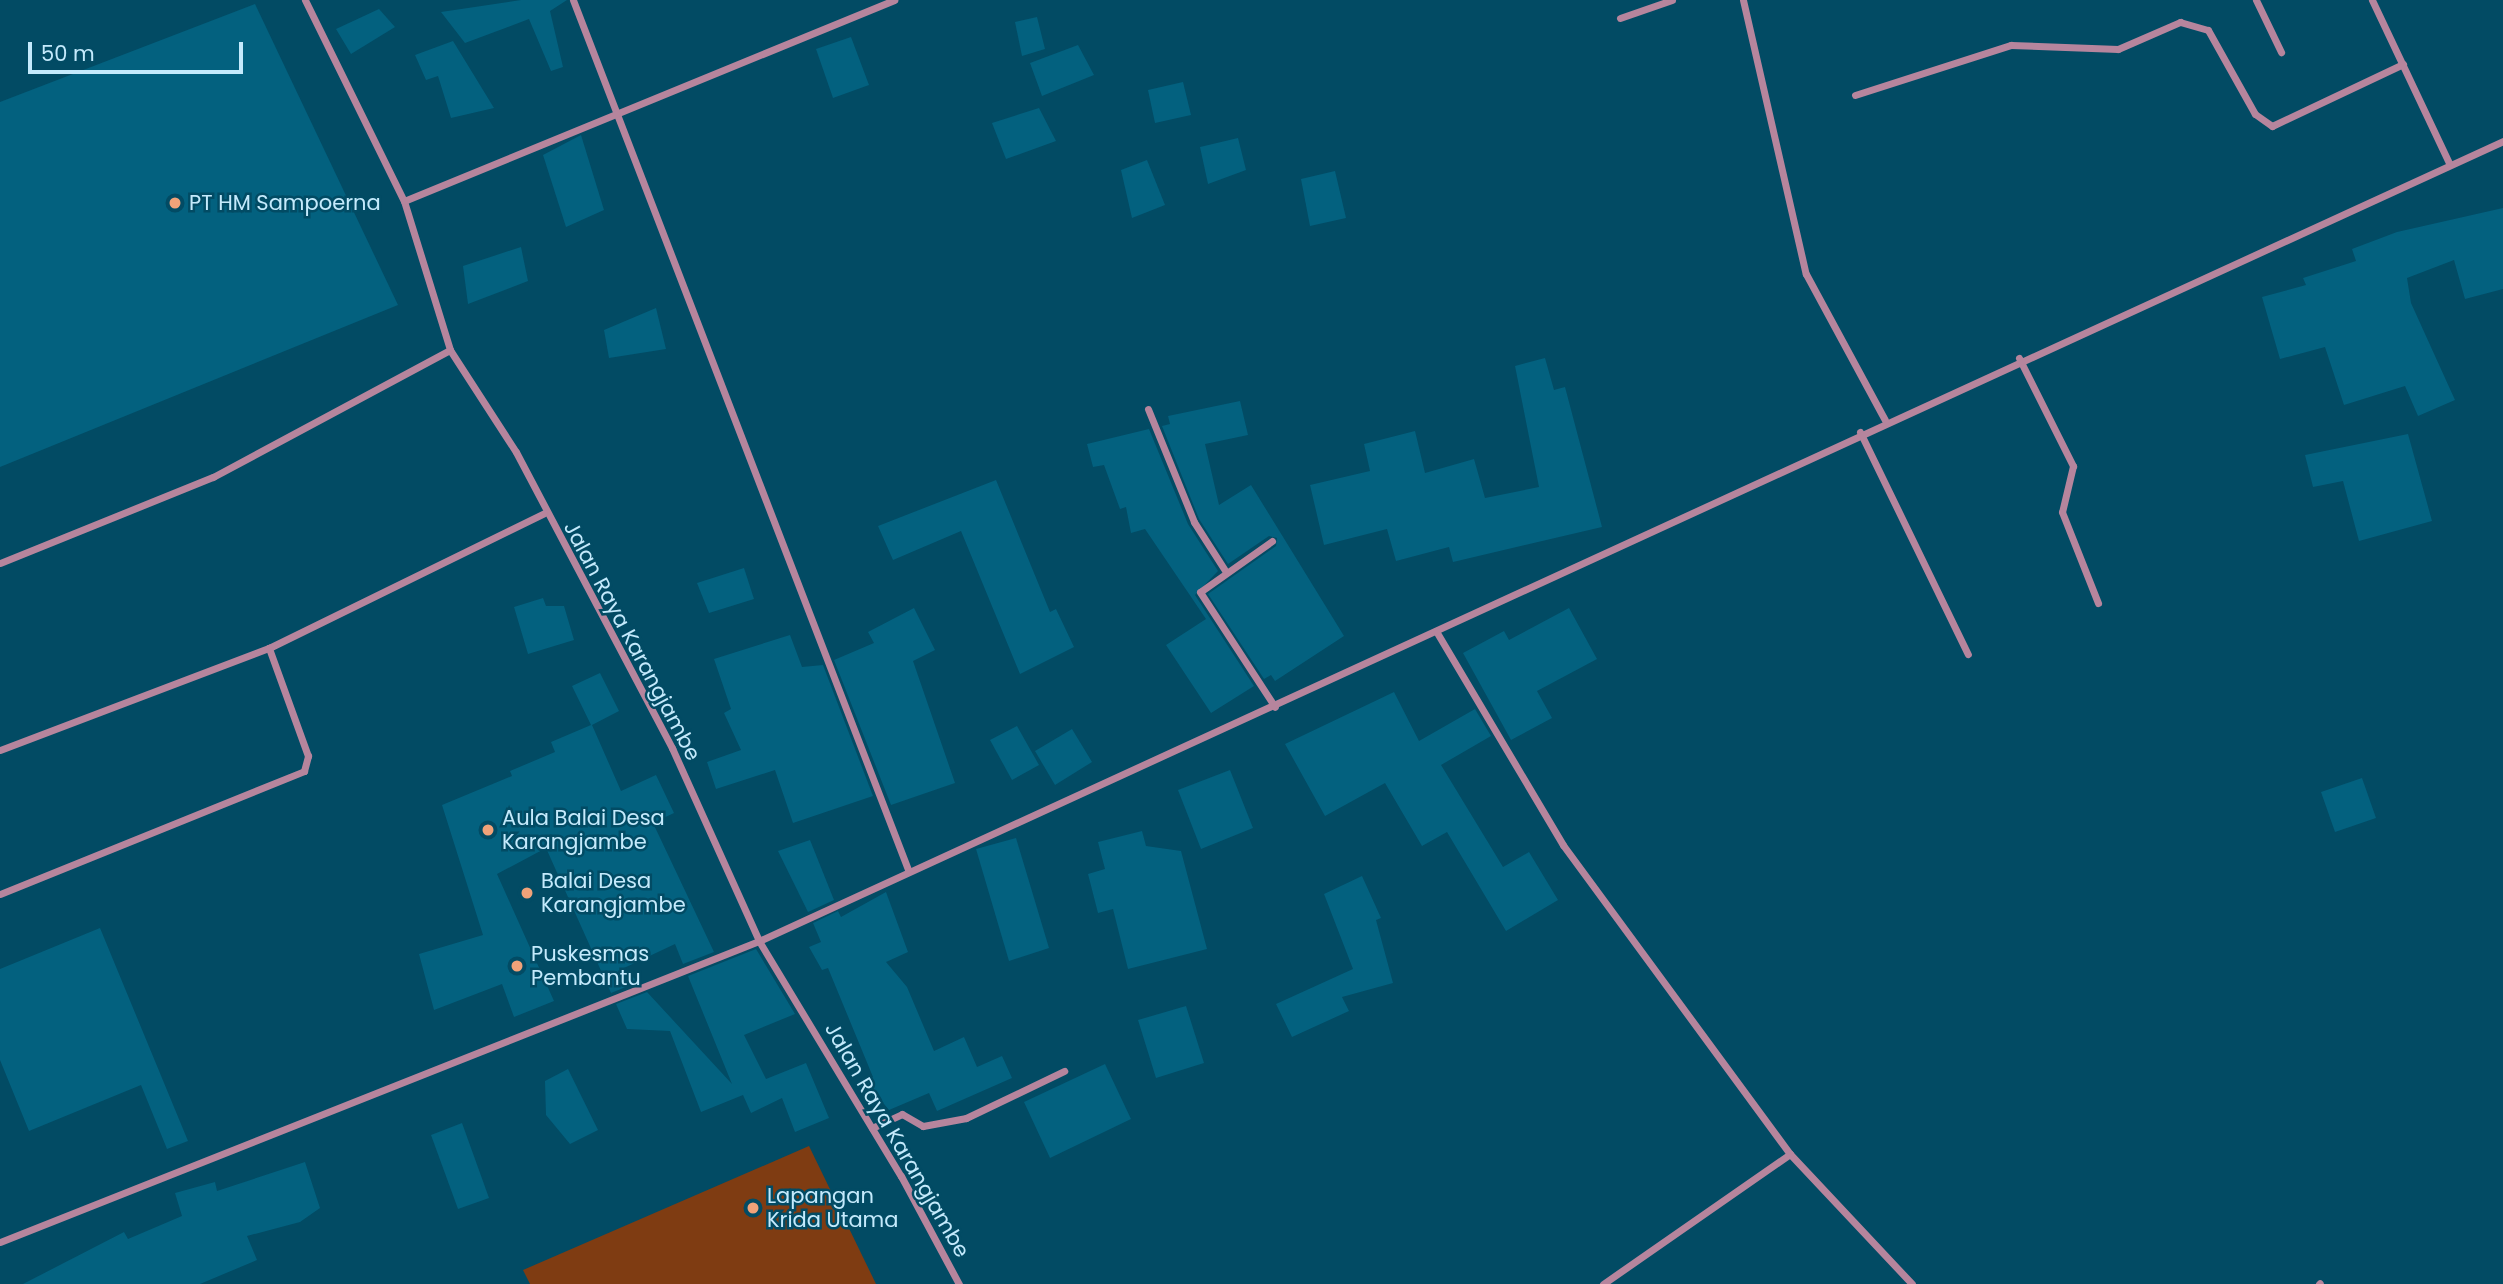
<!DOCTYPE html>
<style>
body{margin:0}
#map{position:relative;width:2503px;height:1284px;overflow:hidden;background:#024b64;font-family:Poppins,sans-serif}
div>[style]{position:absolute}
.green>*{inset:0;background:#7f3c12}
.building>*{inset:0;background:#03617f}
.minor>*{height:7px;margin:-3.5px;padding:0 3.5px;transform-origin:3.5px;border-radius:3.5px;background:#b6859d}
.dots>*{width:19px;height:19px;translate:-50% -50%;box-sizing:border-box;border:4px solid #024b64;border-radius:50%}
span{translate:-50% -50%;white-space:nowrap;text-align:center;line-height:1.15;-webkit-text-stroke:5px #024b64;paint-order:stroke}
.poi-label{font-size:21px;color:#c4eafc}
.left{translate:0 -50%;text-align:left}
.street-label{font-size:21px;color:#c4eafc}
.scale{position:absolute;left:28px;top:42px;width:215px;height:32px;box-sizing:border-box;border:4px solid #c4eafc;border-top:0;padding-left:9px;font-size:21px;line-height:24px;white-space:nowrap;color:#c4eafc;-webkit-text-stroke:5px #024b64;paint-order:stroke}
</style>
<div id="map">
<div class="green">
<div style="clip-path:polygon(809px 1146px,876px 1284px,530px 1284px,523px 1270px)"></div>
</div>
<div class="building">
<div style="clip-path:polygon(521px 0,567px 0,550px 11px,563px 67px,551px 71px,529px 19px,465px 43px,441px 12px)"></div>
<div style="clip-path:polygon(255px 4px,398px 305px,0 467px,0 102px)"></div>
<div style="clip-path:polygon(379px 9px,395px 27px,351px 54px,336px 29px)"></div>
<div style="clip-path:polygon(1037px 17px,1045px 49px,1022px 56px,1015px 22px)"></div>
<div style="clip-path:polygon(851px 37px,869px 85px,833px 98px,816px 49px)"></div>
<div style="clip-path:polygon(453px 41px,494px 108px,451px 118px,438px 76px,426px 80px,415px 55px)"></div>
<div style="clip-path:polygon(1078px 45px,1094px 75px,1042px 96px,1030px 63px)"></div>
<div style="clip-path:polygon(1183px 82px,1191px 115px,1155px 123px,1148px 90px)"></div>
<div style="clip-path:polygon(1039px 108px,1056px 141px,1006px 159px,992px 123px)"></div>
<div style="clip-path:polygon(581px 135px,604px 210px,566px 227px,543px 155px)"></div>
<div style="clip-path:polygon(1238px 138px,1246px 170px,1208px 184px,1200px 147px)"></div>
<div style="clip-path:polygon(1147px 160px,1165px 205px,1132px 218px,1121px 170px)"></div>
<div style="clip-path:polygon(1335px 171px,1346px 218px,1310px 226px,1301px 179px)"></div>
<div style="clip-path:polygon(2503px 208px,2503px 289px,2465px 299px,2454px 260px,2407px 278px,2411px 303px,2455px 400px,2418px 416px,2405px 386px,2344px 405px,2325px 347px,2280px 359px,2262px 297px,2306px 285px,2303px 278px,2356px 261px,2352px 249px,2397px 232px)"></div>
<div style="clip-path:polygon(521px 247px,528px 281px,468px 304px,463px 266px)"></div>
<div style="clip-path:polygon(656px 308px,666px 349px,609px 358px,604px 330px)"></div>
<div style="clip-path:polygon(1545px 358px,1554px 390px,1565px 387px,1602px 527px,1453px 562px,1449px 547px,1396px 561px,1387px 529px,1324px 545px,1310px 485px,1370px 471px,1364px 444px,1415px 431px,1425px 473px,1474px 459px,1485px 498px,1539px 487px,1515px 366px)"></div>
<div style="clip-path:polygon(1240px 401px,1248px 435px,1205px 444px,1219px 505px,1251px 485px,1344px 636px,1275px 681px,1271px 675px,1264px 679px,1208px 594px,1276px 546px,1277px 538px,1269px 536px,1228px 564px,1199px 519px,1162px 426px,1170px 424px,1168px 416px)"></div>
<div style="clip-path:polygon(1149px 429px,1188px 524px,1218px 571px,1195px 595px,1254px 686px,1211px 713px,1166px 645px,1206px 619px,1145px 529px,1131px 533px,1126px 507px,1120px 509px,1104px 465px,1093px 467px,1087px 444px)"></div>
<div style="clip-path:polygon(2408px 434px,2432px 521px,2359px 541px,2343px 481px,2313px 487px,2305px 455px)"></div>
<div style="clip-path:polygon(996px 480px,1050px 612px,1056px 609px,1074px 647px,1020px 674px,961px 531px,893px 560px,878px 526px)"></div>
<div style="clip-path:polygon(744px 568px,754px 599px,709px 613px,697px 583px)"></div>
<div style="clip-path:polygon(543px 598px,546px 606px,564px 606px,574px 640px,528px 654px,514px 607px)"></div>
<div style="clip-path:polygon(914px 608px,935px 650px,913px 661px,955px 783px,891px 805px,834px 660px,874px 643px,868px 632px)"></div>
<div style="clip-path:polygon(1569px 608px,1597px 659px,1537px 691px,1552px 718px,1511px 740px,1463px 653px,1504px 631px,1509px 640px)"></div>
<div style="clip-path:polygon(790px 635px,802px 667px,823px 665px,873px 796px,793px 823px,775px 770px,716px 789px,707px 762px,741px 750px,724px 713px,731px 709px,714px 659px)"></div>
<div style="clip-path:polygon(600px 673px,619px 711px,592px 725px,621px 791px,656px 775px,674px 813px,653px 823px,714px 952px,683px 964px,675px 944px,624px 968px,638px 982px,611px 993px,546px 848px,497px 874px,554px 1001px,514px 1017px,502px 984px,434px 1010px,419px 954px,483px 935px,442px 805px,512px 776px,510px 771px,555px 752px,551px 742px,591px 725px,572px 686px)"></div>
<div style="clip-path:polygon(1394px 692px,1419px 741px,1475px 709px,1491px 736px,1441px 765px,1503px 867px,1529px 852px,1558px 900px,1506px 931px,1447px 832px,1422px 846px,1385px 783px,1325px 816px,1285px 744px)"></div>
<div style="clip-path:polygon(1017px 726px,1039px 765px,1012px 780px,990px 740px)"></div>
<div style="clip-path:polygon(1072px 729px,1092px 762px,1055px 785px,1035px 751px)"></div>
<div style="clip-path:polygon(1230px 770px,1253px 828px,1201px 849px,1178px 790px)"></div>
<div style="clip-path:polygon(2362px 778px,2376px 818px,2335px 832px,2321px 792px)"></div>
<div style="clip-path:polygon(1142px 831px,1146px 846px,1181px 851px,1207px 949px,1128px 969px,1113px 909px,1098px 913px,1088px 874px,1105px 869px,1098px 842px)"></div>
<div style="clip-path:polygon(1016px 838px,1049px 948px,1009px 961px,976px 849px)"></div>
<div style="clip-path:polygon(810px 840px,834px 900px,808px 912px,778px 851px)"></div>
<div style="clip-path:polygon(1362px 876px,1381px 918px,1376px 920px,1393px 983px,1342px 997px,1349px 1011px,1292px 1037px,1276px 1004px,1353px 969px,1324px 894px)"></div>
<div style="clip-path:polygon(886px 892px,908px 952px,886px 962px,907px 987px,934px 1051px,964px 1037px,977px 1067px,1002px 1056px,1012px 1078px,937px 1111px,929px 1093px,889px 1110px,865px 1081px,873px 1077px,828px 968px,822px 970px,809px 947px,821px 942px,813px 923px,838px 911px,841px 917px)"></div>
<div style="clip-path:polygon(100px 928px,188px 1141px,167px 1149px,141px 1085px,29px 1131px,0 1060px,0 969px)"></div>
<div style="clip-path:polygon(756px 949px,795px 1014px,744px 1035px,766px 1079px,806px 1063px,829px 1118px,795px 1132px,782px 1098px,751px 1113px,743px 1095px,701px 1112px,670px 1031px,627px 1029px,616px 1004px,647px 992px,732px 1084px,688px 976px)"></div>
<div style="clip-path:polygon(1186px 1006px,1204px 1063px,1156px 1078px,1138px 1020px)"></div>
<div style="clip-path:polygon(1105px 1064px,1131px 1119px,1050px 1158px,1024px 1102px)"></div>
<div style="clip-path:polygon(568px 1069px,598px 1130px,570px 1144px,546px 1115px,545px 1081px)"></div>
<div style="clip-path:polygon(462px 1123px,489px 1198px,458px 1209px,431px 1135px)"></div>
<div style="clip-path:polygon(305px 1162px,320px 1208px,300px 1222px,247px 1236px,257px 1260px,200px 1284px,23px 1284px,124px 1232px,128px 1239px,182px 1216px,175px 1193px,215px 1182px,217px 1191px)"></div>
</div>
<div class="minor">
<div style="left:305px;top:0;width:224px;rotate:63.8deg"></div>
<div style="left:404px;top:201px;width:156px;rotate:72.8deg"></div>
<div style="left:450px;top:350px;width:121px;rotate:57.1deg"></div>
<div style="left:516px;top:452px;width:335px;rotate:62.2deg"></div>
<div style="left:672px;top:748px;width:212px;rotate:65.7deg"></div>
<div style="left:759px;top:941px;width:275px;rotate:58.9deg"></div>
<div style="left:901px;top:1176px;width:123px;rotate:61.8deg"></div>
<div style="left:573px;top:0;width:934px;rotate:68.93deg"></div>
<div style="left:1743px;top:0;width:281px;rotate:77.1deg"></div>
<div style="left:1806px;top:274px;width:166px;rotate:61.6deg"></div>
<div style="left:2256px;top:0;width:58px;rotate:64.3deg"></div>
<div style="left:2372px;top:0;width:180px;rotate:64.7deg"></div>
<div style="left:1620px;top:18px;width:55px;rotate:-19.1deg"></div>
<div style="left:1855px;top:95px;width:164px;rotate:-17.8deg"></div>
<div style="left:2011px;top:45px;width:107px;rotate:2.1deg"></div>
<div style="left:2118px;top:49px;width:68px;rotate:-23.5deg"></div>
<div style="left:2180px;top:22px;width:29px;rotate:16deg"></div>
<div style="left:2208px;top:30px;width:96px;rotate:60.8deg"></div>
<div style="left:2255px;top:114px;width:21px;rotate:35deg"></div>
<div style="left:2272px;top:126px;width:145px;rotate:-25.3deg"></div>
<div style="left:404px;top:201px;width:530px;rotate:-22.3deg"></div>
<div style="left:2019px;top:358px;width:121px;rotate:63.4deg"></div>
<div style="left:2073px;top:466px;width:47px;rotate:103.4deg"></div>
<div style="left:2062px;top:512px;width:98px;rotate:68.4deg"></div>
<div style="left:1148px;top:409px;width:122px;rotate:67.8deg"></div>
<div style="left:1194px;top:522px;width:59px;rotate:57.4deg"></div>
<div style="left:1860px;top:432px;width:247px;rotate:64.1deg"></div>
<div style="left:1272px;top:541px;width:88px;rotate:144.7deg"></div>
<div style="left:1200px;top:592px;width:137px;rotate:56.9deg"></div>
<div style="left:0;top:563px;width:230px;rotate:-22deg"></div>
<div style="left:213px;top:477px;width:269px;rotate:-28.2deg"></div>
<div style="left:1436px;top:631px;width:249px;rotate:59.3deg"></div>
<div style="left:1563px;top:845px;width:383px;rotate:53.7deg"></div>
<div style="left:1790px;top:1154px;width:178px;rotate:46.8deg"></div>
<div style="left:0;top:750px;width:288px;rotate:-20.8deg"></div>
<div style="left:269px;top:648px;width:306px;rotate:-26.1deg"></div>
<div style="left:0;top:894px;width:328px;rotate:-22deg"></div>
<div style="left:304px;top:771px;width:16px;rotate:-75deg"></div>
<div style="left:308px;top:756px;width:115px;rotate:-109.9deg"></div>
<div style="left:872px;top:1128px;width:33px;rotate:-25deg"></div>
<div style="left:902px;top:1114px;width:24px;rotate:30deg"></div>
<div style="left:923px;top:1126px;width:44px;rotate:-10.5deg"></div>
<div style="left:966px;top:1118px;width:109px;rotate:-25.6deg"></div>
<div style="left:0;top:1242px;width:817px;rotate:-21.63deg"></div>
<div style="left:759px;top:941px;width:1919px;rotate:-24.64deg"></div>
<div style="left:1603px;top:1284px;width:228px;rotate:-34.8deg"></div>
<div style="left:2319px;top:1284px;width:1px;rotate:-45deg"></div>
</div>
<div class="dots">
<div style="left:175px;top:203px;background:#f0a279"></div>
<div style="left:488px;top:830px;background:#f0a279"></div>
<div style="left:527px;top:893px;background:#f0a279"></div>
<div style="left:517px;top:966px;background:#f0a279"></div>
<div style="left:753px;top:1208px;background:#f0a279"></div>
</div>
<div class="poi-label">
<span class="left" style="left:189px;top:203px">PT HM Sampoerna</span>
<span class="left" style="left:502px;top:830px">Aula Balai Desa<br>Karangjambe</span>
<span class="left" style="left:541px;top:893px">Balai Desa<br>Karangjambe</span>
<span class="left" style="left:531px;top:966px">Puskesmas<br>Pembantu</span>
<span class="left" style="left:767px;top:1208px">Lapangan<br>Krida Utama</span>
</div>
<div class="street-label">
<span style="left:632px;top:641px;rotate:62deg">Jalan Raya Karangjambe</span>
<span style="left:897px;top:1140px;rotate:60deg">Jalan Raya Karangjambe</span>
</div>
<div class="scale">50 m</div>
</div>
